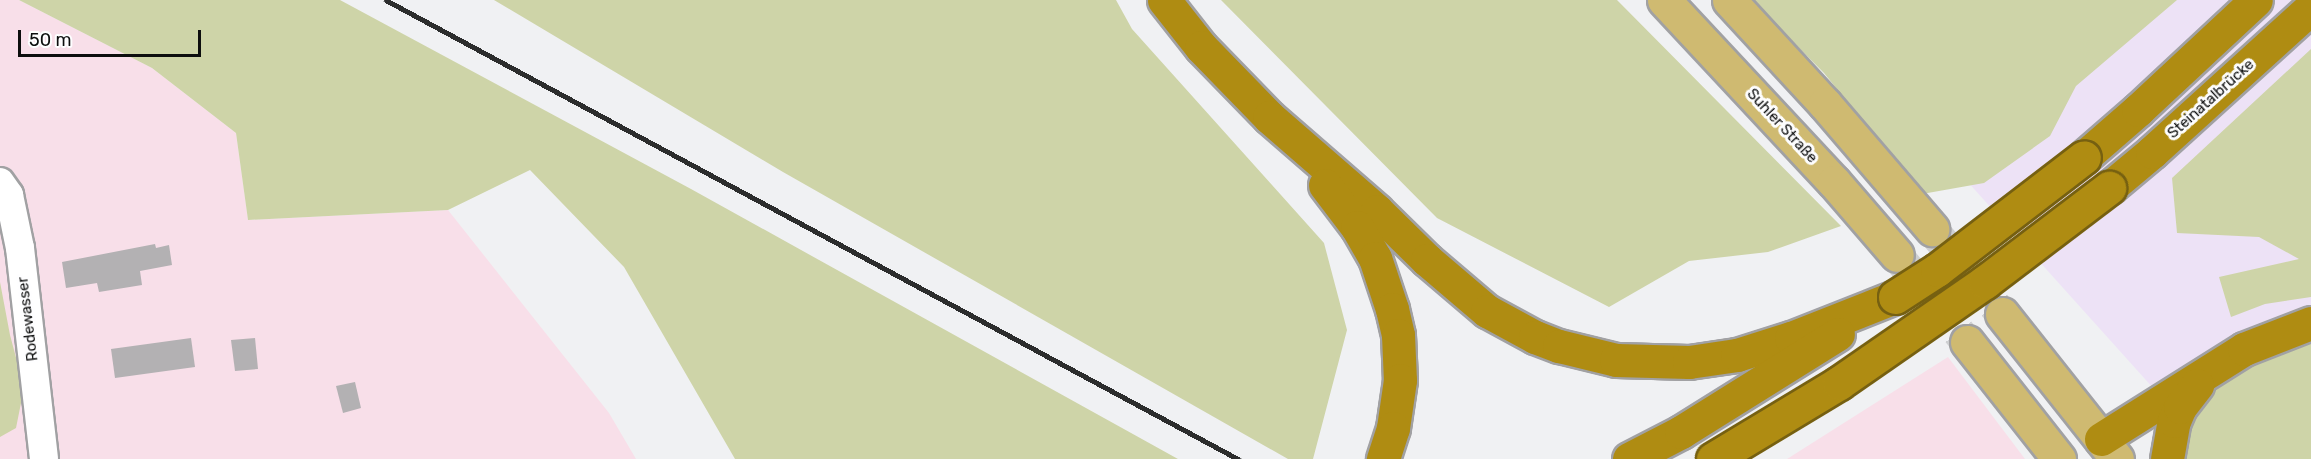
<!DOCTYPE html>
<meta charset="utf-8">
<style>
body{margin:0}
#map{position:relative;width:2311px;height:459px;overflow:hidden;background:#f0f1f3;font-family:Rubik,sans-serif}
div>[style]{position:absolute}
.commercial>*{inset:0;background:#f8dfe9}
.industrial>*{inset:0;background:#ede2f6}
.green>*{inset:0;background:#ced4a8}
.building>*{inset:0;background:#b3b1b3}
.major-tunnel>*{height:33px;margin-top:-16.5px;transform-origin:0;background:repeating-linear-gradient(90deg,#cecfd1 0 33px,transparent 0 49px)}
.roads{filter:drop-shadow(2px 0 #a1a1a3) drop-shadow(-2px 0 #a1a1a3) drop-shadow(0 2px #a1a1a3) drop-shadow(0 -2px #a1a1a3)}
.minor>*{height:28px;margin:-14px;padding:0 14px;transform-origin:14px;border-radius:14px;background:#fff}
.major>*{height:33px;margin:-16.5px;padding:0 16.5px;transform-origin:16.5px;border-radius:16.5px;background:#cfba71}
.highway>*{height:33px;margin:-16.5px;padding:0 16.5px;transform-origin:16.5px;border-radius:16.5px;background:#af8c12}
.rail>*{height:4.5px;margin:-2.25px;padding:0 2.25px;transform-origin:2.25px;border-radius:2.25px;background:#2c2d2d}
.bridges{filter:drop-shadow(2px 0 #766011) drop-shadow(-2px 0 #766011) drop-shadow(0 2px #766011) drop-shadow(0 -2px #766011)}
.highway-bridge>*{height:33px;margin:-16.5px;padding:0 16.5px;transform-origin:16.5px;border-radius:16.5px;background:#af8c12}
span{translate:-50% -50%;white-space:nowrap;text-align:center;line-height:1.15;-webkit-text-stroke:6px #fefeff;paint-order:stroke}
.street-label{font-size:15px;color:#0d0e0e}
.scale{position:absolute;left:18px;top:30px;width:183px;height:27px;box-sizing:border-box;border:3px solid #0d0e0e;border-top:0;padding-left:8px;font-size:18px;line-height:21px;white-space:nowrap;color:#0d0e0e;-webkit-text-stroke:4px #fefeff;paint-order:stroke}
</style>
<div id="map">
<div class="commercial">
<div style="clip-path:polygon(0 0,19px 0,152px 68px,236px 133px,248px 220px,448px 210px,609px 413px,636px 459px,0 459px)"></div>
<div style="clip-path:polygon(1948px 357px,2025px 459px,1787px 459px)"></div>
</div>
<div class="industrial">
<div style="clip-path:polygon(1804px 0,2311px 0,2311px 459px,2217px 459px)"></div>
</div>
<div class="green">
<div style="clip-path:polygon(19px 0,340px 0,691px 189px,1178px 459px,735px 459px,624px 267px,530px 170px,448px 210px,248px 220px,236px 133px,152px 68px)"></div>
<div style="clip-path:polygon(494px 0,1116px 0,1132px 29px,1324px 243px,1347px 330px,1313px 459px,1288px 459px,783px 172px)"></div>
<div style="clip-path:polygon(1221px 0,1617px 0,1841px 226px,1768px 252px,1689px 261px,1609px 307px,1437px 218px)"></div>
<div style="clip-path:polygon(1751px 0,2177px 0,2076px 86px,2050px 136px,1984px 183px,1922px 194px,1824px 73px)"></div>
<div style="clip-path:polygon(2311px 49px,2311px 297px,2265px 304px,2231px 317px,2219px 277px,2299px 259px,2259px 237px,2177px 233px,2172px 178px)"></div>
<div style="clip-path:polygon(0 282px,10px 335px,22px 380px,22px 398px,16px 428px,0 437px)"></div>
<div style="clip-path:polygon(2311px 343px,2311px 459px,2179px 459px,2190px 416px,2222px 382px,2273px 355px)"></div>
</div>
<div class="building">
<div style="clip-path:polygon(155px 244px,156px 248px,169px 245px,172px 265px,140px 271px,142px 285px,99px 292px,97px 283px,66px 288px,62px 262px)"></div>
<div style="clip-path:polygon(191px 338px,195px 367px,115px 378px,111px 349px)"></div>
<div style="clip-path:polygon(255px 338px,258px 369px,235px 371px,231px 340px)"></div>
<div style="clip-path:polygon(355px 382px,361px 408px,343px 413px,336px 386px)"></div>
</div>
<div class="major-tunnel">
<div style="left:1932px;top:229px;width:110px;rotate:50.5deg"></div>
<div style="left:1897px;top:255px;width:112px;rotate:51.2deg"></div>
</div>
<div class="roads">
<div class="minor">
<div style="left:0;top:182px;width:16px;rotate:55deg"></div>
<div style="left:9px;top:195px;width:54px;rotate:78.3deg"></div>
<div style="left:20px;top:248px;width:212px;rotate:83.5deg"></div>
</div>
<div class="major">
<div style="left:1664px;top:0;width:249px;rotate:47deg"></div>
<div style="left:1834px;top:182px;width:96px;rotate:49.2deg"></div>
<div style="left:1729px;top:0;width:142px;rotate:47.3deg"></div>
<div style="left:1825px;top:104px;width:165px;rotate:49.4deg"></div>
<div style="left:2002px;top:314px;width:185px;rotate:51.6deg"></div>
<div style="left:1967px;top:342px;width:149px;rotate:51.8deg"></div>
</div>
<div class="highway">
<div style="left:1164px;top:0;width:60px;rotate:51.8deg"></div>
<div style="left:1201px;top:47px;width:98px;rotate:45.8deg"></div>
<div style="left:1269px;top:117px;width:143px;rotate:41deg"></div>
<div style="left:1377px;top:211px;width:70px;rotate:44.4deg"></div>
<div style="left:1427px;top:260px;width:79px;rotate:40.4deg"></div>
<div style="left:1487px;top:311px;width:55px;rotate:28.4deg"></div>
<div style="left:1535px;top:337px;width:26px;rotate:21deg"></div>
<div style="left:1559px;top:346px;width:59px;rotate:13.8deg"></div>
<div style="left:1616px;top:360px;width:73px;rotate:1.6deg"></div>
<div style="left:1689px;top:362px;width:49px;rotate:-8.3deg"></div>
<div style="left:1737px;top:355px;width:57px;rotate:-17.5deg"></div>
<div style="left:1791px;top:338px;width:112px;rotate:-21.5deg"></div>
<div style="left:2084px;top:157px;width:72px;rotate:-41deg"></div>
<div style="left:2138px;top:110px;width:161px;rotate:-43deg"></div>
<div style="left:1325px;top:185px;width:53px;rotate:52.7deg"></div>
<div style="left:1357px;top:227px;width:36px;rotate:60deg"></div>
<div style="left:1375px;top:258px;width:54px;rotate:71.6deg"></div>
<div style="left:1392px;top:309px;width:27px;rotate:77deg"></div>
<div style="left:1398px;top:335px;width:45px;rotate:87.5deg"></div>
<div style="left:1400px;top:380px;width:49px;rotate:98.3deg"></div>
<div style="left:1393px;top:428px;width:33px;rotate:108deg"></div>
<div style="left:2109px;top:188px;width:56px;rotate:-39.9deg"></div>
<div style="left:2152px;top:152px;width:215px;rotate:-42.2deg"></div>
<div style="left:2101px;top:439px;width:169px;rotate:-32.2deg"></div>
<div style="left:2244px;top:349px;width:72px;rotate:-21.2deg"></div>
<div style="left:1629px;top:459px;width:59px;rotate:-27.4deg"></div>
<div style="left:1681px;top:432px;width:185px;rotate:-32deg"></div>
<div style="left:2167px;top:459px;width:39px;rotate:-80deg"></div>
<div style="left:2174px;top:421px;width:15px;rotate:-67deg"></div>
<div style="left:2180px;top:407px;width:28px;rotate:-52deg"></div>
</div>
</div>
<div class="rail">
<div style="left:386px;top:0;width:968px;rotate:28.31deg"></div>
</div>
<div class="bridges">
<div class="highway-bridge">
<div style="left:1895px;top:297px;width:50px;rotate:-32.7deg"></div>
<div style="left:1937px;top:270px;width:185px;rotate:-37.5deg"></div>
<div style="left:1713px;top:459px;width:147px;rotate:-31.1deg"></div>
<div style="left:1839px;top:383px;width:178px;rotate:-34.7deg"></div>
<div style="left:1985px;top:282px;width:156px;rotate:-37.2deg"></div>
</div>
</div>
<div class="street-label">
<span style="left:2211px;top:99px;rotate:-42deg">Steinatalbrücke</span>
<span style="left:1782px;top:126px;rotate:47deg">Suhler Straße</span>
<span style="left:28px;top:319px;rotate:-97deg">Rodewasser</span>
</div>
<div class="scale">50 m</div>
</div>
